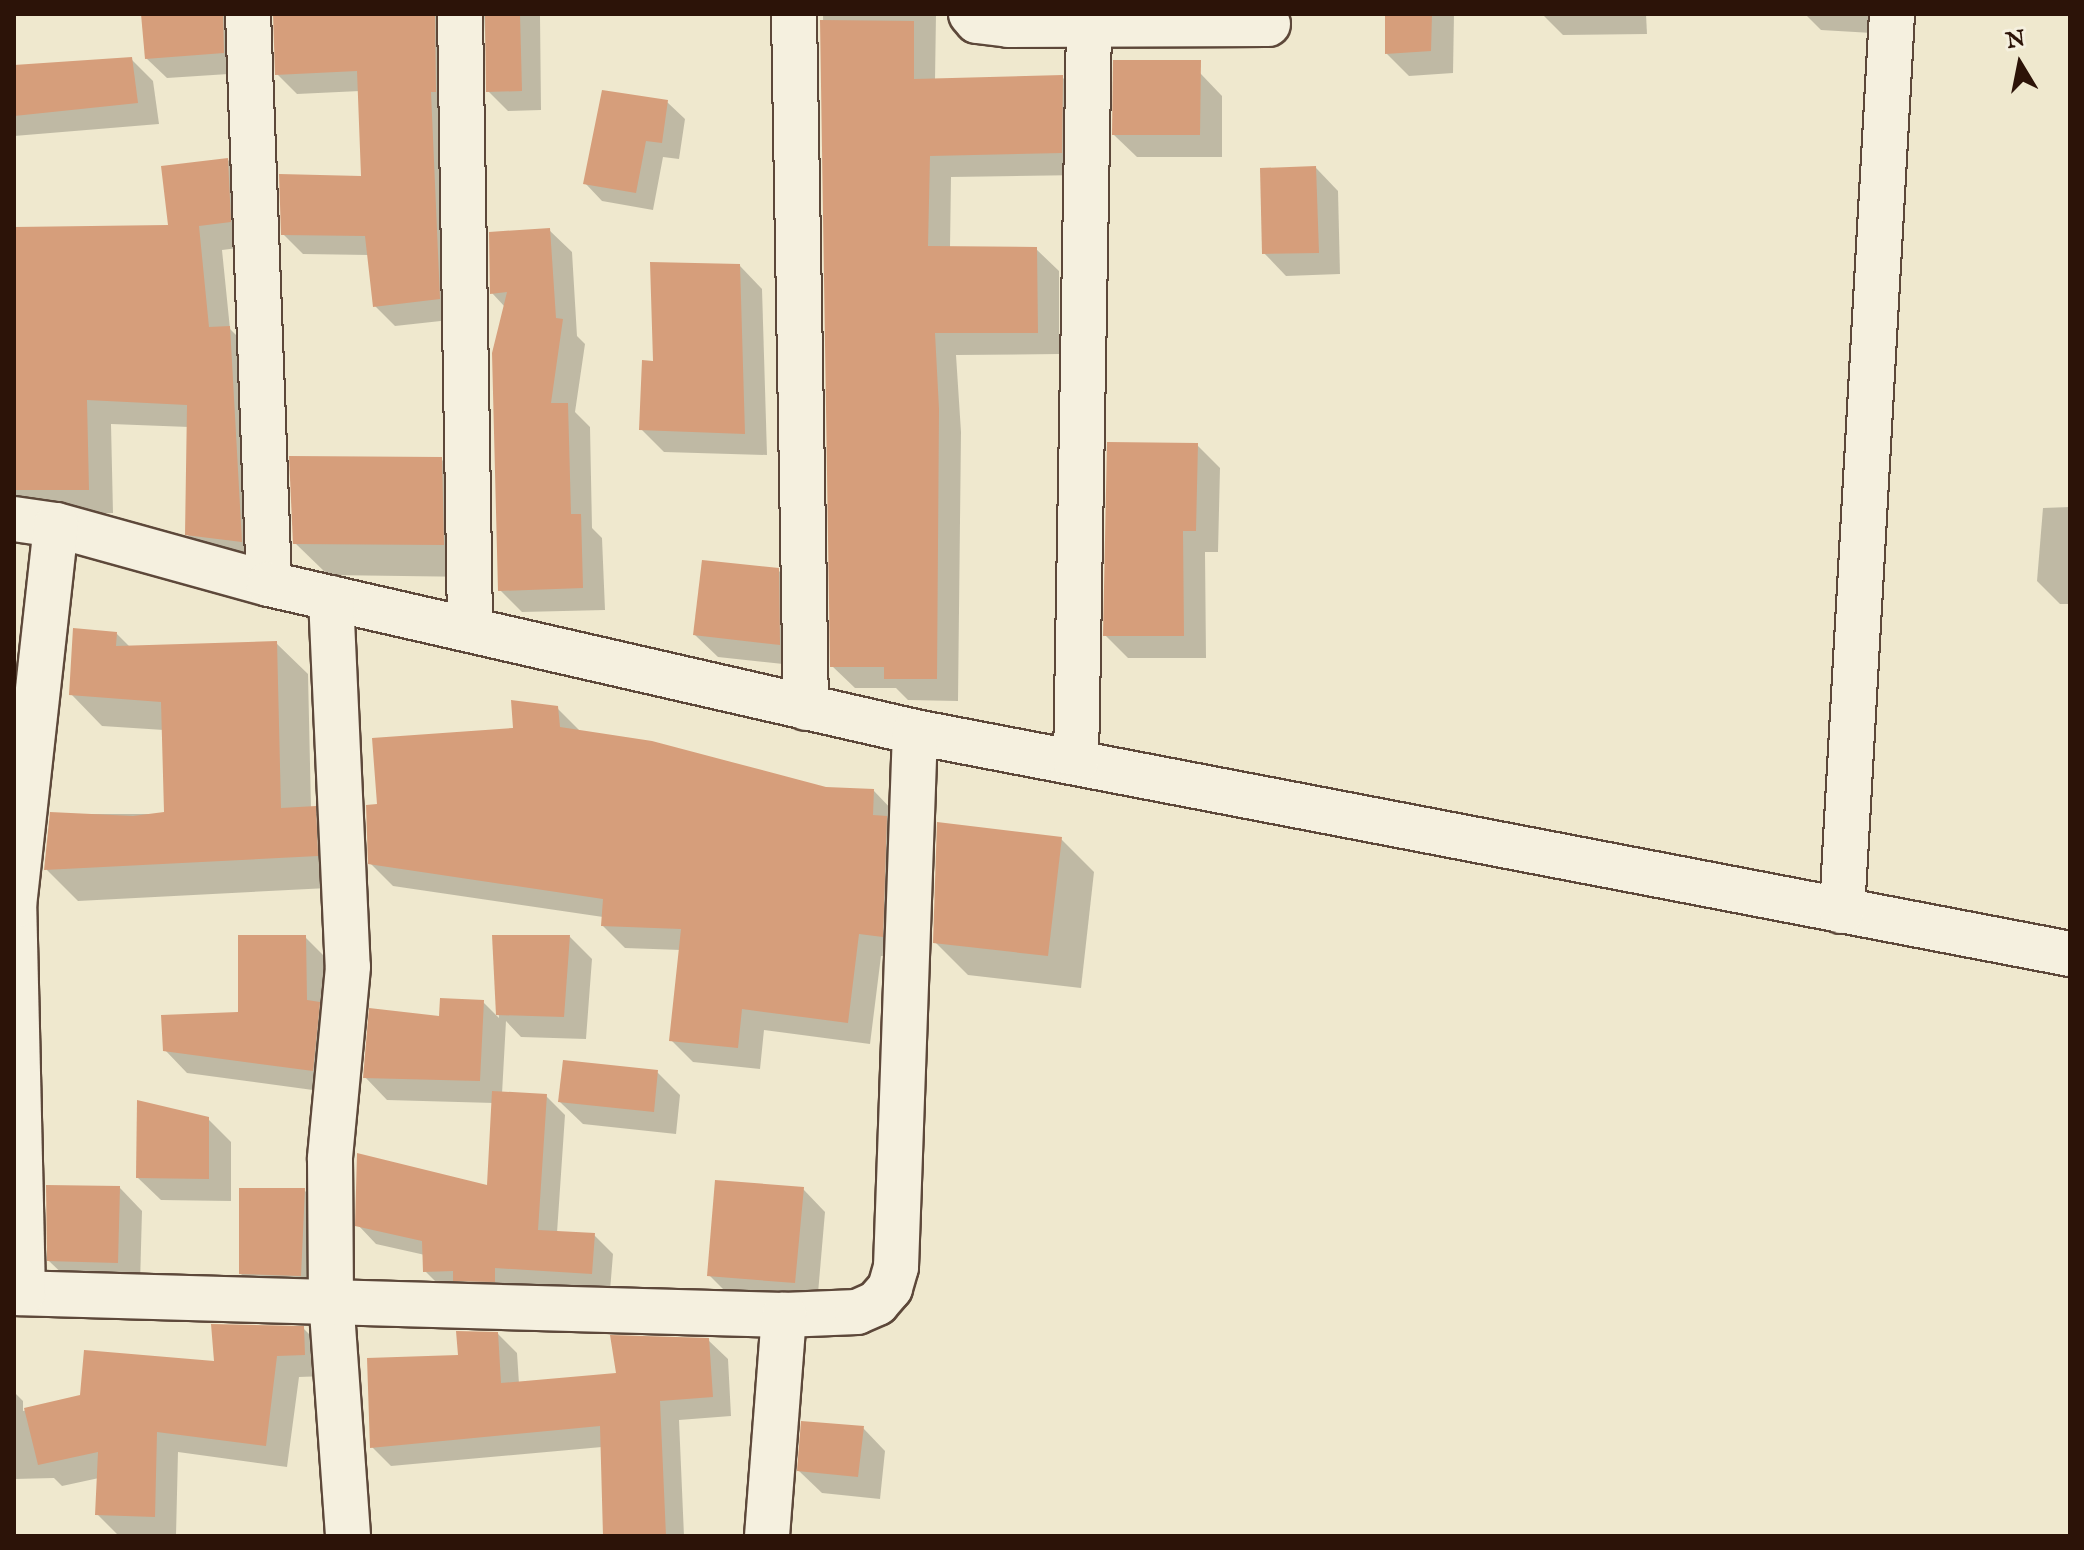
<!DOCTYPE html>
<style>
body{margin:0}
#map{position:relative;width:2084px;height:1550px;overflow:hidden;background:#efe8ce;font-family:"IM FELL English",serif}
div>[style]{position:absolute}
.shadow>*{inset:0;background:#0003}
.building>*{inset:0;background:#d69e7b}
.roads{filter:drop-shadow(2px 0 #5d483a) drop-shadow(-2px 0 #5d483a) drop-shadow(0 2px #5d483a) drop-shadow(0 -2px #5d483a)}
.minor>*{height:44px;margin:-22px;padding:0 22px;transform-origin:22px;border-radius:22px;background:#f5f0df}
span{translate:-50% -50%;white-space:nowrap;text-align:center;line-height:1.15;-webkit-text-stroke:6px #f5f0df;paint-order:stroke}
.frame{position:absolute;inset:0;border:16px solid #2c1308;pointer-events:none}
.north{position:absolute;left:1980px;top:24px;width:80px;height:80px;-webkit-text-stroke:6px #f5f0df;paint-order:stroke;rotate:350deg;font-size:22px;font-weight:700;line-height:32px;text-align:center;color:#2c1308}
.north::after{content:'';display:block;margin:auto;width:28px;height:36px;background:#2c1308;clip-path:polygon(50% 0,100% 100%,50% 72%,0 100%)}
</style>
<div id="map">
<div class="shadow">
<div style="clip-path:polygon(143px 14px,258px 14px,244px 73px,167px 78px,146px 58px)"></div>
<div style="clip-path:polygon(275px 14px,470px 14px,459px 319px,395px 326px,375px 306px,369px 255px,303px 254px,283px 234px,364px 178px,360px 91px,297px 94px,277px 74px)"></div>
<div style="clip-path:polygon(484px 14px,569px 14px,540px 16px,541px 110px,508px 111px,488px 91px)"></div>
<div style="clip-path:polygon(823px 14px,936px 14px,935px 81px,1062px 77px,1084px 99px,1083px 175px,951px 177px,950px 248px,1036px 249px,1059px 271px,1059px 354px,956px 355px,961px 432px,958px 701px,908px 700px,896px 688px,855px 688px,832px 666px)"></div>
<div style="clip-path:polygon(1387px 14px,1454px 14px,1453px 73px,1409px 76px,1387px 54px)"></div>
<div style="clip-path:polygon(1542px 14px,1646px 14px,1647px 34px,1563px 35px)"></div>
<div style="clip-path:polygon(1805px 14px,1895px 14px,1889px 34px,1821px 30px)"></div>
<div style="clip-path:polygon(131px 59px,153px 81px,159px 124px,14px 136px,14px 67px)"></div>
<div style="clip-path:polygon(1200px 73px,1222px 96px,1222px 157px,1137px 157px,1114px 135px)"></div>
<div style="clip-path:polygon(667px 102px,685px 119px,679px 159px,663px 157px,653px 210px,602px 201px,585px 183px)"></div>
<div style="clip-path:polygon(228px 160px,252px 184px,254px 246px,222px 250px,230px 329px,253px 352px,266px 566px,211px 558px,187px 534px,189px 427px,111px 424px,113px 513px,42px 514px,14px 501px,14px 229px,170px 227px)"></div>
<div style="clip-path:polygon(1316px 168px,1338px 191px,1340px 274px,1286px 276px,1264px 253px)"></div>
<div style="clip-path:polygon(549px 230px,572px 252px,577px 336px,585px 344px,575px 412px,590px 427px,592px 528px,602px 538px,605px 610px,522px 612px,500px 590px,505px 307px,492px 293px)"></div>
<div style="clip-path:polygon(740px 266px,762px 289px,767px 455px,664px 452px,641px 429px,655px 363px)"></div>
<div style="clip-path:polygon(1197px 445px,1220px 468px,1218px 552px,1205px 552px,1206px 658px,1128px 658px,1105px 635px)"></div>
<div style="clip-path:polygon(441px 459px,475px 492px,476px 577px,328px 575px,294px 542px)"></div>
<div style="clip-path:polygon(2070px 507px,2070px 604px,2060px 604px,2037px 581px,2043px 508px)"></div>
<div style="clip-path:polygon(778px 570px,800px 593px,802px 666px,718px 657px,695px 635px)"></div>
<div style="clip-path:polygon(116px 633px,130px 647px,276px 643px,308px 674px,311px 809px,346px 840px,348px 887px,78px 901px,47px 870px,51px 814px,166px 814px,164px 730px,102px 726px,71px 694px)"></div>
<div style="clip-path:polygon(557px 708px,580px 731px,826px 789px,874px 791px,896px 814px,904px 958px,881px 956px,870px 1044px,764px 1030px,760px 1069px,693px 1062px,671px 1040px,681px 950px,625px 948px,603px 926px,603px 917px,393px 886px,370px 863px,379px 806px)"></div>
<div style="clip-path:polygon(1061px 839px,1094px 872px,1081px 988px,968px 975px,935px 942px)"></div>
<div style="clip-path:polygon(305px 937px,328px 960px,335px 1093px,187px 1073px,165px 1050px,240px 1014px)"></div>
<div style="clip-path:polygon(495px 937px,570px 937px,592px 959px,586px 1039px,521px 1037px,506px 1021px,502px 1094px,546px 1096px,565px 1115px,557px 1233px,594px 1235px,613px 1254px,610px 1291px,444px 1290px,425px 1271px,425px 1255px,376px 1244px,358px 1225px,489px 1187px,494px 1103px,387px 1100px,365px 1077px,441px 1018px,483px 1002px,499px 1018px)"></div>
<div style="clip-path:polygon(657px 1072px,680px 1095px,676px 1134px,583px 1124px,560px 1102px)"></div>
<div style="clip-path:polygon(208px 1119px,231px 1142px,231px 1201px,161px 1200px,138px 1178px)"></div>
<div style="clip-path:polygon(120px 1188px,142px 1211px,140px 1284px,72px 1283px,49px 1261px)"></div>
<div style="clip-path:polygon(803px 1189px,825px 1212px,817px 1305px,732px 1298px,709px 1275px)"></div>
<div style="clip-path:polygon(304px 1190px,327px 1213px,323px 1298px,263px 1296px,241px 1274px)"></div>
<div style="clip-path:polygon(303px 1328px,325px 1350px,326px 1376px,299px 1377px,287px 1467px,178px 1452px,176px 1536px,119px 1536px,97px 1514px,99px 1478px,62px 1486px,54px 1478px,14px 1479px,14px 1392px,23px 1401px,23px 1411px,216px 1363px)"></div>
<div style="clip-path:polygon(498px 1334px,517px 1353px,519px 1384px,618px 1375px,708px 1340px,728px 1359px,731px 1416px,679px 1420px,684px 1536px,605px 1536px,602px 1447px,391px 1466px,372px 1447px,460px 1357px)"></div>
<div style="clip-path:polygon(863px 1428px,885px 1451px,880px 1499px,822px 1493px,799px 1471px)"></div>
</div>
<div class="building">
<div style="clip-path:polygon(141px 14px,223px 14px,224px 53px,145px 59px)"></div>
<div style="clip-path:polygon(273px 14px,435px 14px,436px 92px,431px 92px,440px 299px,373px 307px,365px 236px,281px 235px,279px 174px,361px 176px,357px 71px,275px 75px)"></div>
<div style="clip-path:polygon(485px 14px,520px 14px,522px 91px,486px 92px)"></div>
<div style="clip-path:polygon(1385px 14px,1432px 14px,1431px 51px,1385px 54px)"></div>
<div style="clip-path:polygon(820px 20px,914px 21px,914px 79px,1063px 75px,1062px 153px,930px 156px,928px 246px,1037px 247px,1038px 333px,935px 333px,939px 409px,937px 679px,884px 679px,884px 667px,830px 667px)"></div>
<div style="clip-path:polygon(132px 57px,138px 103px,14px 116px,14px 65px)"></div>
<div style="clip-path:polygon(1113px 60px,1201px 60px,1200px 135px,1112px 135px)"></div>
<div style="clip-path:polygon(602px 90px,668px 100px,662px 143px,646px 141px,636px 193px,583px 184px)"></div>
<div style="clip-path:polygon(228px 158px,231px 222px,199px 226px,209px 327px,230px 326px,242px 542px,185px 535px,187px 405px,87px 400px,89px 490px,16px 490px,14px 227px,168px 225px,161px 166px)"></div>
<div style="clip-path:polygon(1316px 166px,1319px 253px,1262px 254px,1260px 168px)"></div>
<div style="clip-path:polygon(550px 228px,556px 318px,563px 319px,551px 403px,568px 403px,571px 514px,581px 514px,583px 588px,498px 591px,492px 353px,507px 292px,490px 294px,489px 232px)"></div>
<div style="clip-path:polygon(650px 262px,740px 264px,745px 434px,639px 430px,642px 360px,653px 361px)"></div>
<div style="clip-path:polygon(1107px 442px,1198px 443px,1196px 531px,1183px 531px,1184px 636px,1103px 636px)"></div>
<div style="clip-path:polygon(289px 456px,442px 457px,444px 545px,293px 544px)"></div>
<div style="clip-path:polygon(702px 560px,779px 568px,780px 645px,693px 635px)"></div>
<div style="clip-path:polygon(73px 628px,117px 632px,116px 646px,277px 641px,281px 808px,316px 806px,318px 856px,44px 870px,50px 812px,133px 816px,164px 812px,161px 702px,69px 695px)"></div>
<div style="clip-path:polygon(511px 700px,558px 706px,560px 727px,652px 741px,826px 787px,874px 789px,873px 815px,887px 816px,883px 937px,859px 934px,848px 1023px,742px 1009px,738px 1048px,669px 1041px,681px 929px,601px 926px,603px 899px,368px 864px,366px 805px,377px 804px,372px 738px,513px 728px)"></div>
<div style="clip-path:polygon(937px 822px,1062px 837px,1048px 956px,933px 943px)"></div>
<div style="clip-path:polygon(238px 935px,306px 935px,307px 1000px,320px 1002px,313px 1071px,163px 1051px,161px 1015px,238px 1012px)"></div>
<div style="clip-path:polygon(492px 935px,570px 935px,564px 1017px,496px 1015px)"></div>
<div style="clip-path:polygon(440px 998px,484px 1000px,480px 1081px,363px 1078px,369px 1008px,439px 1016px)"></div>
<div style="clip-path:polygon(563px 1060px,658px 1070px,654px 1112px,558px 1102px)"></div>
<div style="clip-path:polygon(492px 1091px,547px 1094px,538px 1230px,595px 1233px,592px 1274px,495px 1268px,495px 1282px,453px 1281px,453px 1271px,423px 1272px,422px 1241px,355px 1226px,357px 1153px,487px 1185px)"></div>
<div style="clip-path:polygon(137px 1100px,209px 1117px,209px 1179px,136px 1178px)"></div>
<div style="clip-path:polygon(715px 1180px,804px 1187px,795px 1283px,707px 1276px)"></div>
<div style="clip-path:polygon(46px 1185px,120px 1186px,118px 1263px,47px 1261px)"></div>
<div style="clip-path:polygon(239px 1188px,305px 1188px,301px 1276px,239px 1274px)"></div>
<div style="clip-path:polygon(211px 1324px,304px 1326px,305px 1355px,277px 1356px,266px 1446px,157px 1432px,155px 1517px,95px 1515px,98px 1452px,38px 1465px,24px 1408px,80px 1395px,84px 1350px,214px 1361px)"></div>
<div style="clip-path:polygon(456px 1331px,498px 1332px,501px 1383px,616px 1373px,610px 1335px,709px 1338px,713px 1397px,660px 1401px,666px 1536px,603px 1536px,600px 1426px,370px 1448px,367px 1358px,458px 1355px)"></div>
<div style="clip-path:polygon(801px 1421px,864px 1426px,858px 1477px,797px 1471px)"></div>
</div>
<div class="roads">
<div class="minor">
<div style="left:248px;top:14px;width:570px;rotate:87.89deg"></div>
<div style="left:460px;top:14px;width:612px;rotate:89.06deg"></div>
<div style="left:794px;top:14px;width:694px;rotate:89.01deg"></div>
<div style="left:971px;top:14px;width:9px;rotate:49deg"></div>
<div style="left:977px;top:21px;width:31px;rotate:7deg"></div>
<div style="left:1008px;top:25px;width:260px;rotate:-0.2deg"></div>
<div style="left:14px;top:519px;width:42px;rotate:8.1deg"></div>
<div style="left:56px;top:525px;width:221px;rotate:15.5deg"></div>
<div style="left:269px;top:584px;width:663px;rotate:12.9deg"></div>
<div style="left:915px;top:732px;width:1176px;rotate:10.88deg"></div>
<div style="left:331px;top:598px;width:369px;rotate:87.4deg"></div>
<div style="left:348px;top:967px;width:193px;rotate:95.4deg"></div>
<div style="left:330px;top:1159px;width:139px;rotate:89.6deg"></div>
<div style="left:331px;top:1298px;width:239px;rotate:85.9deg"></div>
<div style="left:1076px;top:762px;width:741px;rotate:-88.99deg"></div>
<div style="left:1842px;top:911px;width:898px;rotate:-86.81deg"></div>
<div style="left:14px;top:1293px;width:770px;rotate:1.64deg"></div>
<div style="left:784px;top:1315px;width:73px;rotate:-2.4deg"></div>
<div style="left:857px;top:1312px;width:22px;rotate:-24deg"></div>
<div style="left:877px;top:1303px;width:20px;rotate:-49deg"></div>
<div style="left:890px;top:1288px;width:22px;rotate:-74deg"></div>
<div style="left:896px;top:1267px;width:535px;rotate:-87.97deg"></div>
<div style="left:23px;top:1293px;width:387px;rotate:-91.3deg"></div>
<div style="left:14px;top:906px;width:383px;rotate:-83.7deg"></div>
<div style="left:767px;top:1536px;width:222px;rotate:-85.6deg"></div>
</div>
</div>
<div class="frame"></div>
<div class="north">N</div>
</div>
